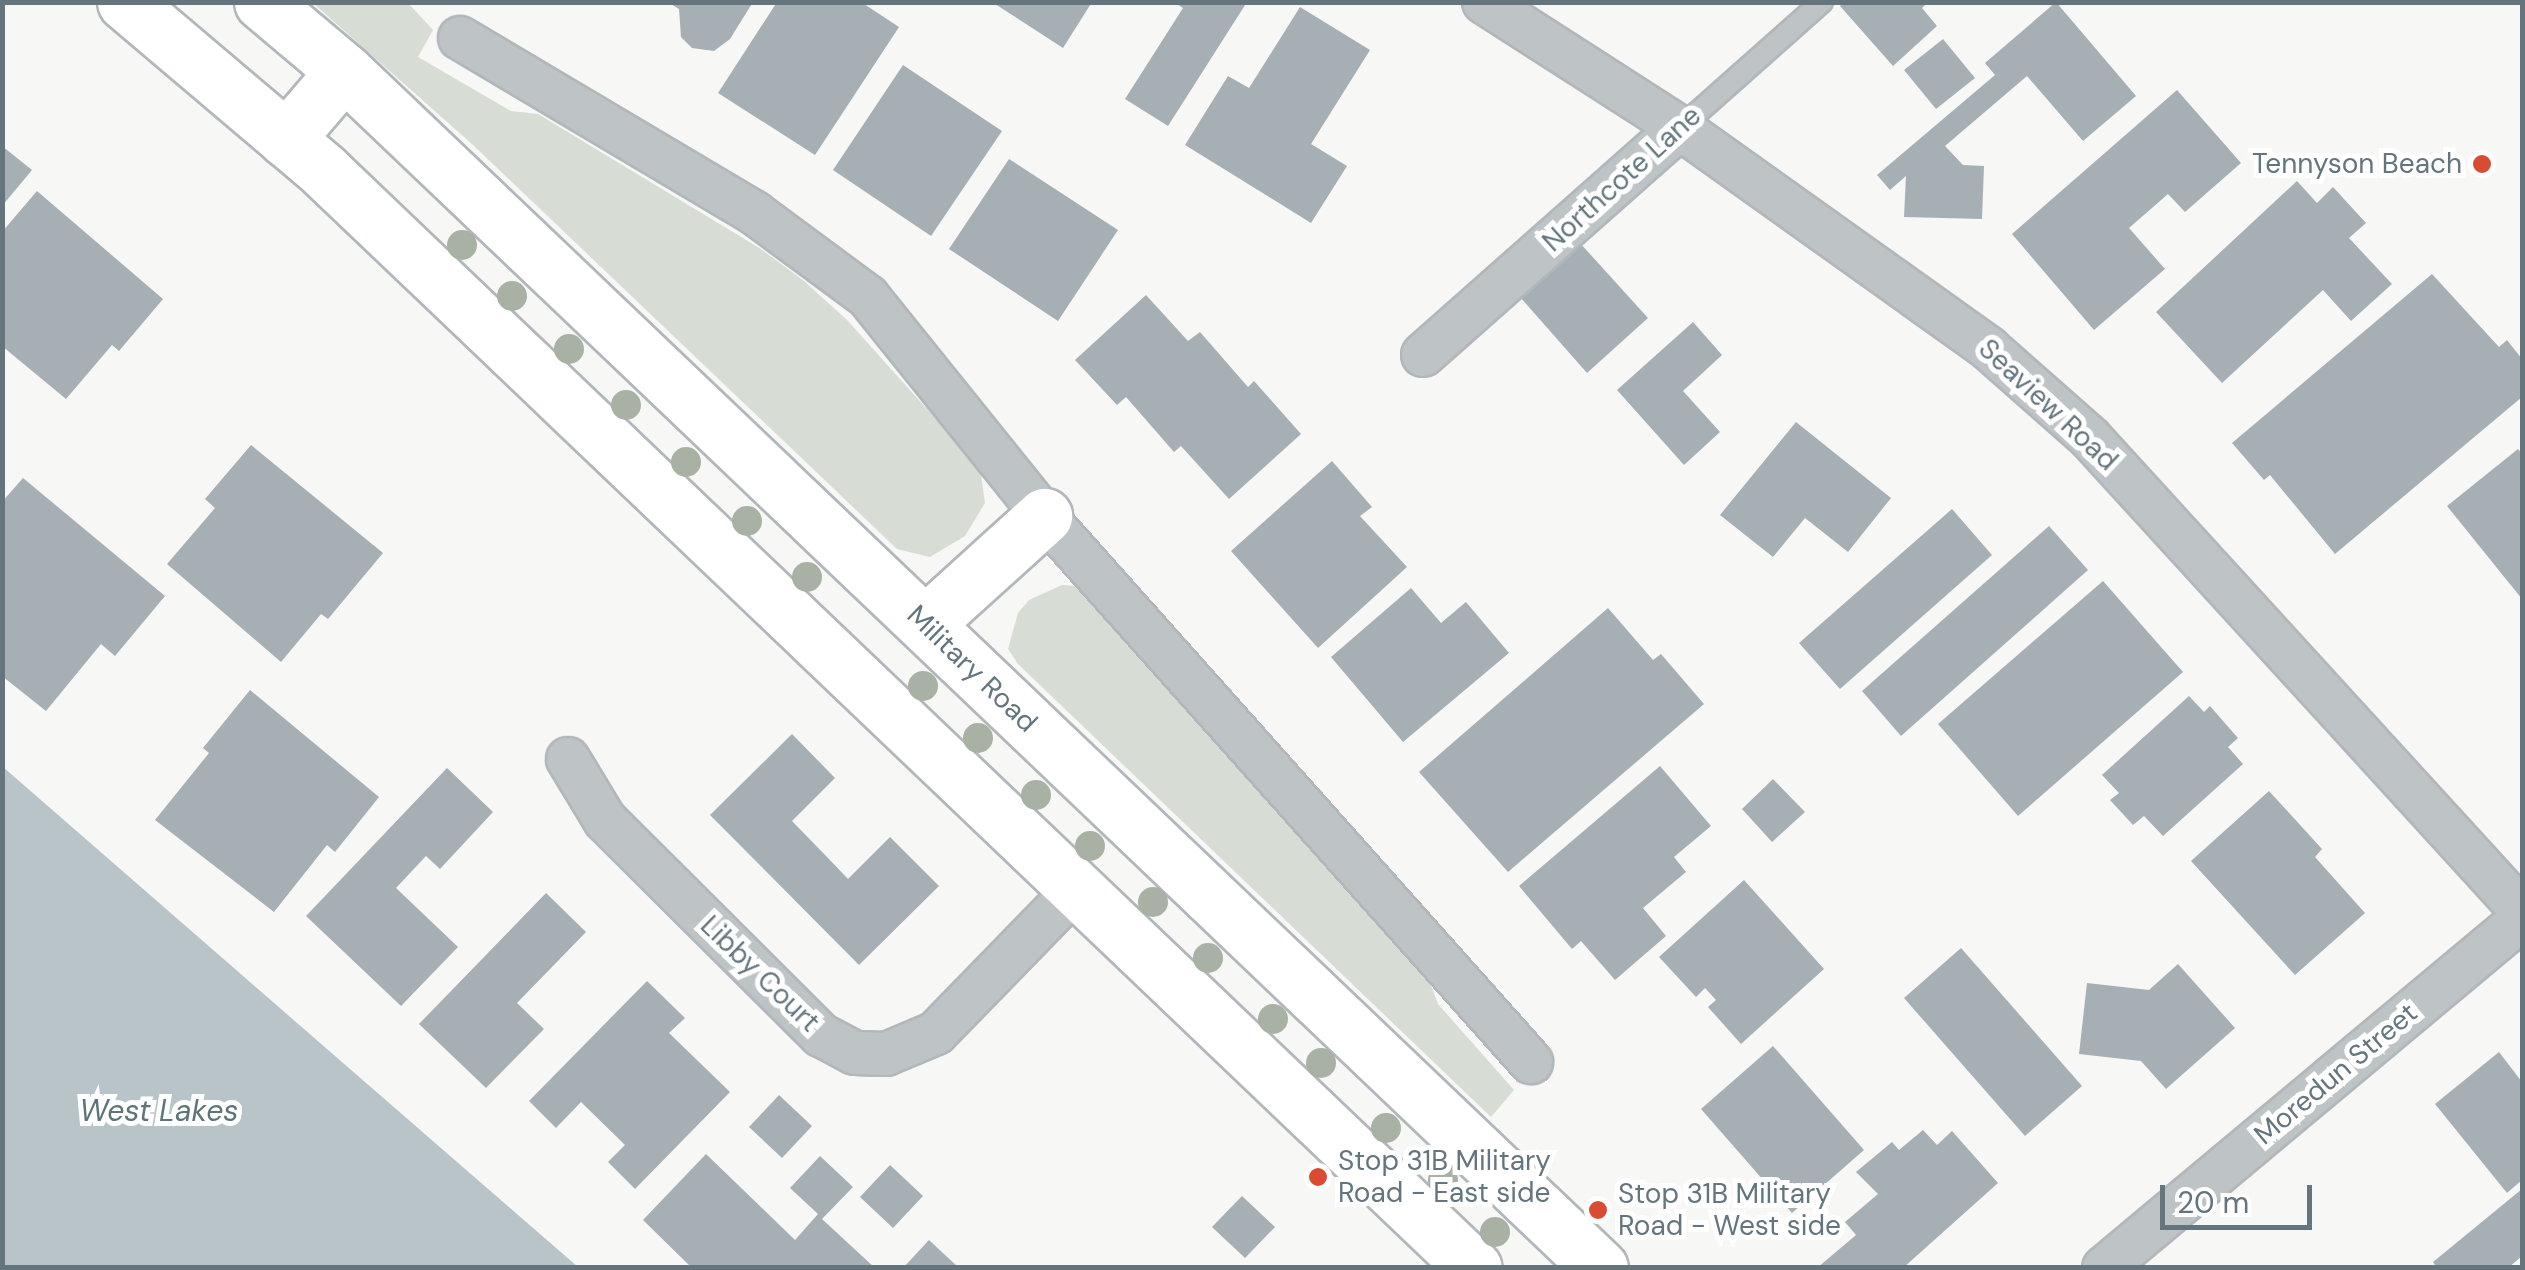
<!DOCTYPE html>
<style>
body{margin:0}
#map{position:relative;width:2525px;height:1270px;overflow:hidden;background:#f7f7f5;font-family:"DM Sans",sans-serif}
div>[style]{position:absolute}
.green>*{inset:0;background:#d7dcd4}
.water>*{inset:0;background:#b8c4c8}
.building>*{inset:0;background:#a6afb4}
.roads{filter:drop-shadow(2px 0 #b1b7bb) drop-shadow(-2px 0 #b1b7bb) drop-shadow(0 2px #b1b7bb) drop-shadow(0 -2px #b1b7bb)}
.service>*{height:20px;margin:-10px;padding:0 10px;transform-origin:10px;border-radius:10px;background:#bec3c6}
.minor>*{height:42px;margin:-21px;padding:0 21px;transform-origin:21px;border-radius:21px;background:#bec3c6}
.secondary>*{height:55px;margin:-27.5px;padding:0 27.5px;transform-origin:27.5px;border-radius:27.5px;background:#fff}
.trees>*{width:30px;height:30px;margin:-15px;border-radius:50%;background:#a8b1a4}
.dots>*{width:28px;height:28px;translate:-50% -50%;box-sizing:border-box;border:5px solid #fff;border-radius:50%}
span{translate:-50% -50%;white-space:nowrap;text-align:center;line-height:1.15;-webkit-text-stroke:10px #fff;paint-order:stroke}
.poi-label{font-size:28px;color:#64757e}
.right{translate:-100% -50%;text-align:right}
.left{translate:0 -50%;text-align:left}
.street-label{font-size:28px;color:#64757e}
.water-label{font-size:30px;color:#5e7479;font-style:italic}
.frame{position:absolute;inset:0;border:5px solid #64757e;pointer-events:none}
.scale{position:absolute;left:2160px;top:1185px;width:152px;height:45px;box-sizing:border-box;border:5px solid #64757e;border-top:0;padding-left:12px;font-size:30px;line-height:35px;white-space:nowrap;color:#64757e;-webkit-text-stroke:8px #fff;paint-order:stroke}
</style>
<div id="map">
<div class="green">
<div style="clip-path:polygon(313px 3px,408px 3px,433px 30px,418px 57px,511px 111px,538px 114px,761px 249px,804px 281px,847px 320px,980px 468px,985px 503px,965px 536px,930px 557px,897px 549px,473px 145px)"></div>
<div style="clip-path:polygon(1062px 585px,1076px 586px,1090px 595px,1427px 975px,1438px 1004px,1514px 1090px,1491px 1117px,1018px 664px,1008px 649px,1018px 613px,1029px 600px)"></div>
</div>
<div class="water">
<div style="clip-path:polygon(3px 767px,289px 1016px,578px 1267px,3px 1267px)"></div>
</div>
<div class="building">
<div style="clip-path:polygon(668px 2px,753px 2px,730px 39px,714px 51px,692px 48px,681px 37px,679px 9px)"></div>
<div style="clip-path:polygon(777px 2px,861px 2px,899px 27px,815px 155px,718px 93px)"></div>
<div style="clip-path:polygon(992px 2px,1092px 2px,1063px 48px)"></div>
<div style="clip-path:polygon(1174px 2px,1247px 2px,1168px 126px,1125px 99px,1183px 8px)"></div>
<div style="clip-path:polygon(1844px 2px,1928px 2px,1922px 8px,1937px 26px,1893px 66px,1840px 6px)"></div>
<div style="clip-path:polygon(2056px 2px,2136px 96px,2083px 141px,2027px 76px,1945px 146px,1963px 165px,1984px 166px,1982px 219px,1904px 217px,1906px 176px,1890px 190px,1877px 175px,1995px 75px,1985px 63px)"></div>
<div style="clip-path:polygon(1300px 7px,1370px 50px,1311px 144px,1347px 166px,1311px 223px,1185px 145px,1228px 76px,1249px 88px)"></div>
<div style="clip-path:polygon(1943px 39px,1975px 78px,1936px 109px,1904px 70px)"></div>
<div style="clip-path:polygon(903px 65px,1002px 131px,931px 236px,833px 170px)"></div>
<div style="clip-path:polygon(2177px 90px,2241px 163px,2185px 212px,2168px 194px,2129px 228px,2165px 269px,2094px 330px,2012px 234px)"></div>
<div style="clip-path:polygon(2px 146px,32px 170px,2px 206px)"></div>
<div style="clip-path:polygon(1009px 159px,1118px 230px,1058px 321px,949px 249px)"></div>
<div style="clip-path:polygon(2297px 181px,2317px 203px,2333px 187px,2366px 223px,2349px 238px,2392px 284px,2351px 321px,2323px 290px,2222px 383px,2156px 312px)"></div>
<div style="clip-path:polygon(37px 191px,163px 299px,119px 351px,112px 345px,66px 399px,2px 346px,2px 232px)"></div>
<div style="clip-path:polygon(1580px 243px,1648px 318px,1587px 373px,1520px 297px)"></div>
<div style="clip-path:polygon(2432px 274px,2499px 347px,2507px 340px,2522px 359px,2522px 397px,2335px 554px,2270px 475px,2264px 480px,2232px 443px)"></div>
<div style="clip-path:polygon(1146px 295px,1188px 341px,1200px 332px,1248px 387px,1254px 381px,1301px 434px,1229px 499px,1181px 446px,1174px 452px,1126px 397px,1117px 405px,1075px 360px)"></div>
<div style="clip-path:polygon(1693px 322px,1722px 355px,1683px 391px,1720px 432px,1684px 465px,1617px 390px)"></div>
<div style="clip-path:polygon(1796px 422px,1891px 498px,1848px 552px,1805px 518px,1773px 557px,1720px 515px)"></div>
<div style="clip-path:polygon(251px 445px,383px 553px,328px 619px,321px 614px,281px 662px,167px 564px,215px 508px,205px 499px)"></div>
<div style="clip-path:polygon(2518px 449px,2522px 454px,2522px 599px,2447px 506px)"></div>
<div style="clip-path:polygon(1332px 461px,1372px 507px,1360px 516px,1407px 567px,1318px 648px,1231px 551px)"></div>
<div style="clip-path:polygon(23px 478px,165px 596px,115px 656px,101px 644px,46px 711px,2px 676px,2px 502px)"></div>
<div style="clip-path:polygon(1952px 509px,1992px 555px,1840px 689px,1799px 643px)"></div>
<div style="clip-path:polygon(2049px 526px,2088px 570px,1901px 736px,1862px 691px)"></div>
<div style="clip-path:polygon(2103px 581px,2183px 672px,2018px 816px,1938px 724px)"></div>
<div style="clip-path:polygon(1411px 588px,1441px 623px,1466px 602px,1509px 653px,1403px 742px,1331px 657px)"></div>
<div style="clip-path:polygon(1608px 608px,1653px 660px,1661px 654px,1704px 704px,1508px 872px,1419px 772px)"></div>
<div style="clip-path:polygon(250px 690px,379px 797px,335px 852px,327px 845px,274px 912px,155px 820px,209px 753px,203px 748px)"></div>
<div style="clip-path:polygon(2189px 696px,2204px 712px,2210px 706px,2238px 738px,2228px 747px,2243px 764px,2163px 836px,2144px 816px,2133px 825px,2110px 800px,2119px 793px,2102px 775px)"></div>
<div style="clip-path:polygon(792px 734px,835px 778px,792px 821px,828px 858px,848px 879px,890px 837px,939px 886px,859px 965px,710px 815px)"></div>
<div style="clip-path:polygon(1660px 766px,1711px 826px,1674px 857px,1686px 872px,1643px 908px,1666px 936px,1615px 980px,1581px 941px,1572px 949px,1519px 886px)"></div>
<div style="clip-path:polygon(447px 768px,493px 812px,440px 869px,426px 856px,396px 888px,458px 947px,401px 1006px,306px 916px)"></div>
<div style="clip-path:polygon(1773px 779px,1805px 812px,1772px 842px,1742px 809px)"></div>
<div style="clip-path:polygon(2269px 791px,2322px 849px,2315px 857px,2365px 913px,2295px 975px,2191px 861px)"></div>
<div style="clip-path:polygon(1744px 880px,1824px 969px,1741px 1044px,1708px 1007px,1716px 1000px,1705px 988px,1696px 997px,1659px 957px)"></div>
<div style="clip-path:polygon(546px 893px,586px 932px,517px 1003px,544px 1029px,486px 1088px,419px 1024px)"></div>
<div style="clip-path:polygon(1961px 948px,2082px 1086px,2025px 1136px,1904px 998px)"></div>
<div style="clip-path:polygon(2178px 964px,2235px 1028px,2166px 1089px,2141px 1061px,2079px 1054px,2087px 983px,2149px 990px)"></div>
<div style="clip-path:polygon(647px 981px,685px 1018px,669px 1033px,730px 1092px,635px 1189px,608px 1162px,625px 1145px,581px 1102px,556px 1128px,529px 1101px)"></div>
<div style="clip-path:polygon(1773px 1046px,1864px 1150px,1792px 1213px,1701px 1109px)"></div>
<div style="clip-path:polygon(2499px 1052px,2522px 1082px,2522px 1180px,2507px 1193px,2435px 1104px)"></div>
<div style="clip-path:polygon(779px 1095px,812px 1126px,782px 1158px,749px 1127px)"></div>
<div style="clip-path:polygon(1923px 1130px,1937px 1145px,1952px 1131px,1998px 1183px,1903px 1268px,1817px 1268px,1856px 1235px,1845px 1222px,1878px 1194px,1856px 1172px,1892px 1142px,1899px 1150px)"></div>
<div style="clip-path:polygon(706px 1154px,795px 1240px,818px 1214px,790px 1188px,820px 1156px,853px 1187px,822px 1219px,875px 1268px,692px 1268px,643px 1220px)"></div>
<div style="clip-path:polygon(890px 1165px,923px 1196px,893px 1228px,860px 1197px)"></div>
<div style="clip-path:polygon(2522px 1189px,2522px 1256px,2508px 1268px,2437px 1268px,2433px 1262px)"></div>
<div style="clip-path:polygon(1242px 1196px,1275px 1227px,1245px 1258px,1212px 1227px)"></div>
<div style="clip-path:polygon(929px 1240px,959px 1268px,903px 1268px)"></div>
</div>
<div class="roads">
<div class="service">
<div style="left:1680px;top:128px;width:190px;rotate:-41.6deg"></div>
</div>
<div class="minor">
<div style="left:1484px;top:2px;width:233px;rotate:32.7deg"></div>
<div style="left:1680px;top:128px;width:379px;rotate:35.5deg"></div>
<div style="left:1988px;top:348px;width:136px;rotate:41.4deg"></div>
<div style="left:2090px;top:438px;width:641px;rotate:47.59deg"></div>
<div style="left:460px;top:38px;width:344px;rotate:30.7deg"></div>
<div style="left:756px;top:214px;width:139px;rotate:36.5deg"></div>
<div style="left:868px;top:297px;width:281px;rotate:51.2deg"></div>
<div style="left:1044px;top:516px;width:732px;rotate:48.27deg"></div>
<div style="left:1423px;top:355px;width:343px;rotate:-41.5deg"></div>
<div style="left:568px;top:759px;width:71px;rotate:58.8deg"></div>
<div style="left:605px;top:820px;width:305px;rotate:44.9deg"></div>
<div style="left:821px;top:1035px;width:38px;rotate:28deg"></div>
<div style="left:855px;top:1053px;width:31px;rotate:2deg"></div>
<div style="left:886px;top:1054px;width:54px;rotate:-22.8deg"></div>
<div style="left:936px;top:1033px;width:201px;rotate:-45.8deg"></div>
<div style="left:2104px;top:1268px;width:545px;rotate:-39.86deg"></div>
</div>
<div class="secondary">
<div style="left:125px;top:2px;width:261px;rotate:40.3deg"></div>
<div style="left:324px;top:171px;width:1589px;rotate:43.65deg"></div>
<div style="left:262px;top:2px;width:107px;rotate:40.1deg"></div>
<div style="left:344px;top:71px;width:1735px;rotate:43.62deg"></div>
<div style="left:286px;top:139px;width:89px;rotate:-49.5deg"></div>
<div style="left:925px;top:624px;width:161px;rotate:-42.2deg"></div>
</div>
</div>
<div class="trees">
<div style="left:462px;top:245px"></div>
<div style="left:512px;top:296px"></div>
<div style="left:569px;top:349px"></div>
<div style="left:626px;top:405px"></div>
<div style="left:686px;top:462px"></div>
<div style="left:747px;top:521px"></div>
<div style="left:807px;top:577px"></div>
<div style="left:923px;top:686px"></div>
<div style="left:978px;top:738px"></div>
<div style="left:1036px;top:795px"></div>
<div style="left:1090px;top:846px"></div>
<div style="left:1153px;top:902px"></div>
<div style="left:1208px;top:958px"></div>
<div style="left:1273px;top:1019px"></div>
<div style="left:1321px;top:1063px"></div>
<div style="left:1386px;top:1128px"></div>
<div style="left:1443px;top:1180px"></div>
<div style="left:1495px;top:1232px"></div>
</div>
<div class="dots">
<div style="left:2482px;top:164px;background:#da4c32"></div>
<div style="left:1318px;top:1177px;background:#da4c32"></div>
<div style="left:1598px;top:1210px;background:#da4c32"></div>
</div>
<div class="poi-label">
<span class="right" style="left:2462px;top:164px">Tennyson Beach</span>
<span class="left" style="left:1338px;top:1177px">Stop 31B Military<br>Road - East side</span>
<span class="left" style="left:1618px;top:1210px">Stop 31B Military<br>Road - West side</span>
</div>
<div class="street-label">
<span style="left:1622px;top:179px;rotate:-42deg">Northcote Lane</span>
<span style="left:2048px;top:405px;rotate:43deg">Seaview Road</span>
<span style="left:972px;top:669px;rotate:44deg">Military Road</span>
<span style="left:760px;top:974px;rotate:44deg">Libby Court</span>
<span style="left:2336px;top:1074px;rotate:-40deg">Moredun Street</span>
</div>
<div class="water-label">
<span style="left:159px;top:1111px">West Lakes</span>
</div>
<div class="frame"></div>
<div class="scale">20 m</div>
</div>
